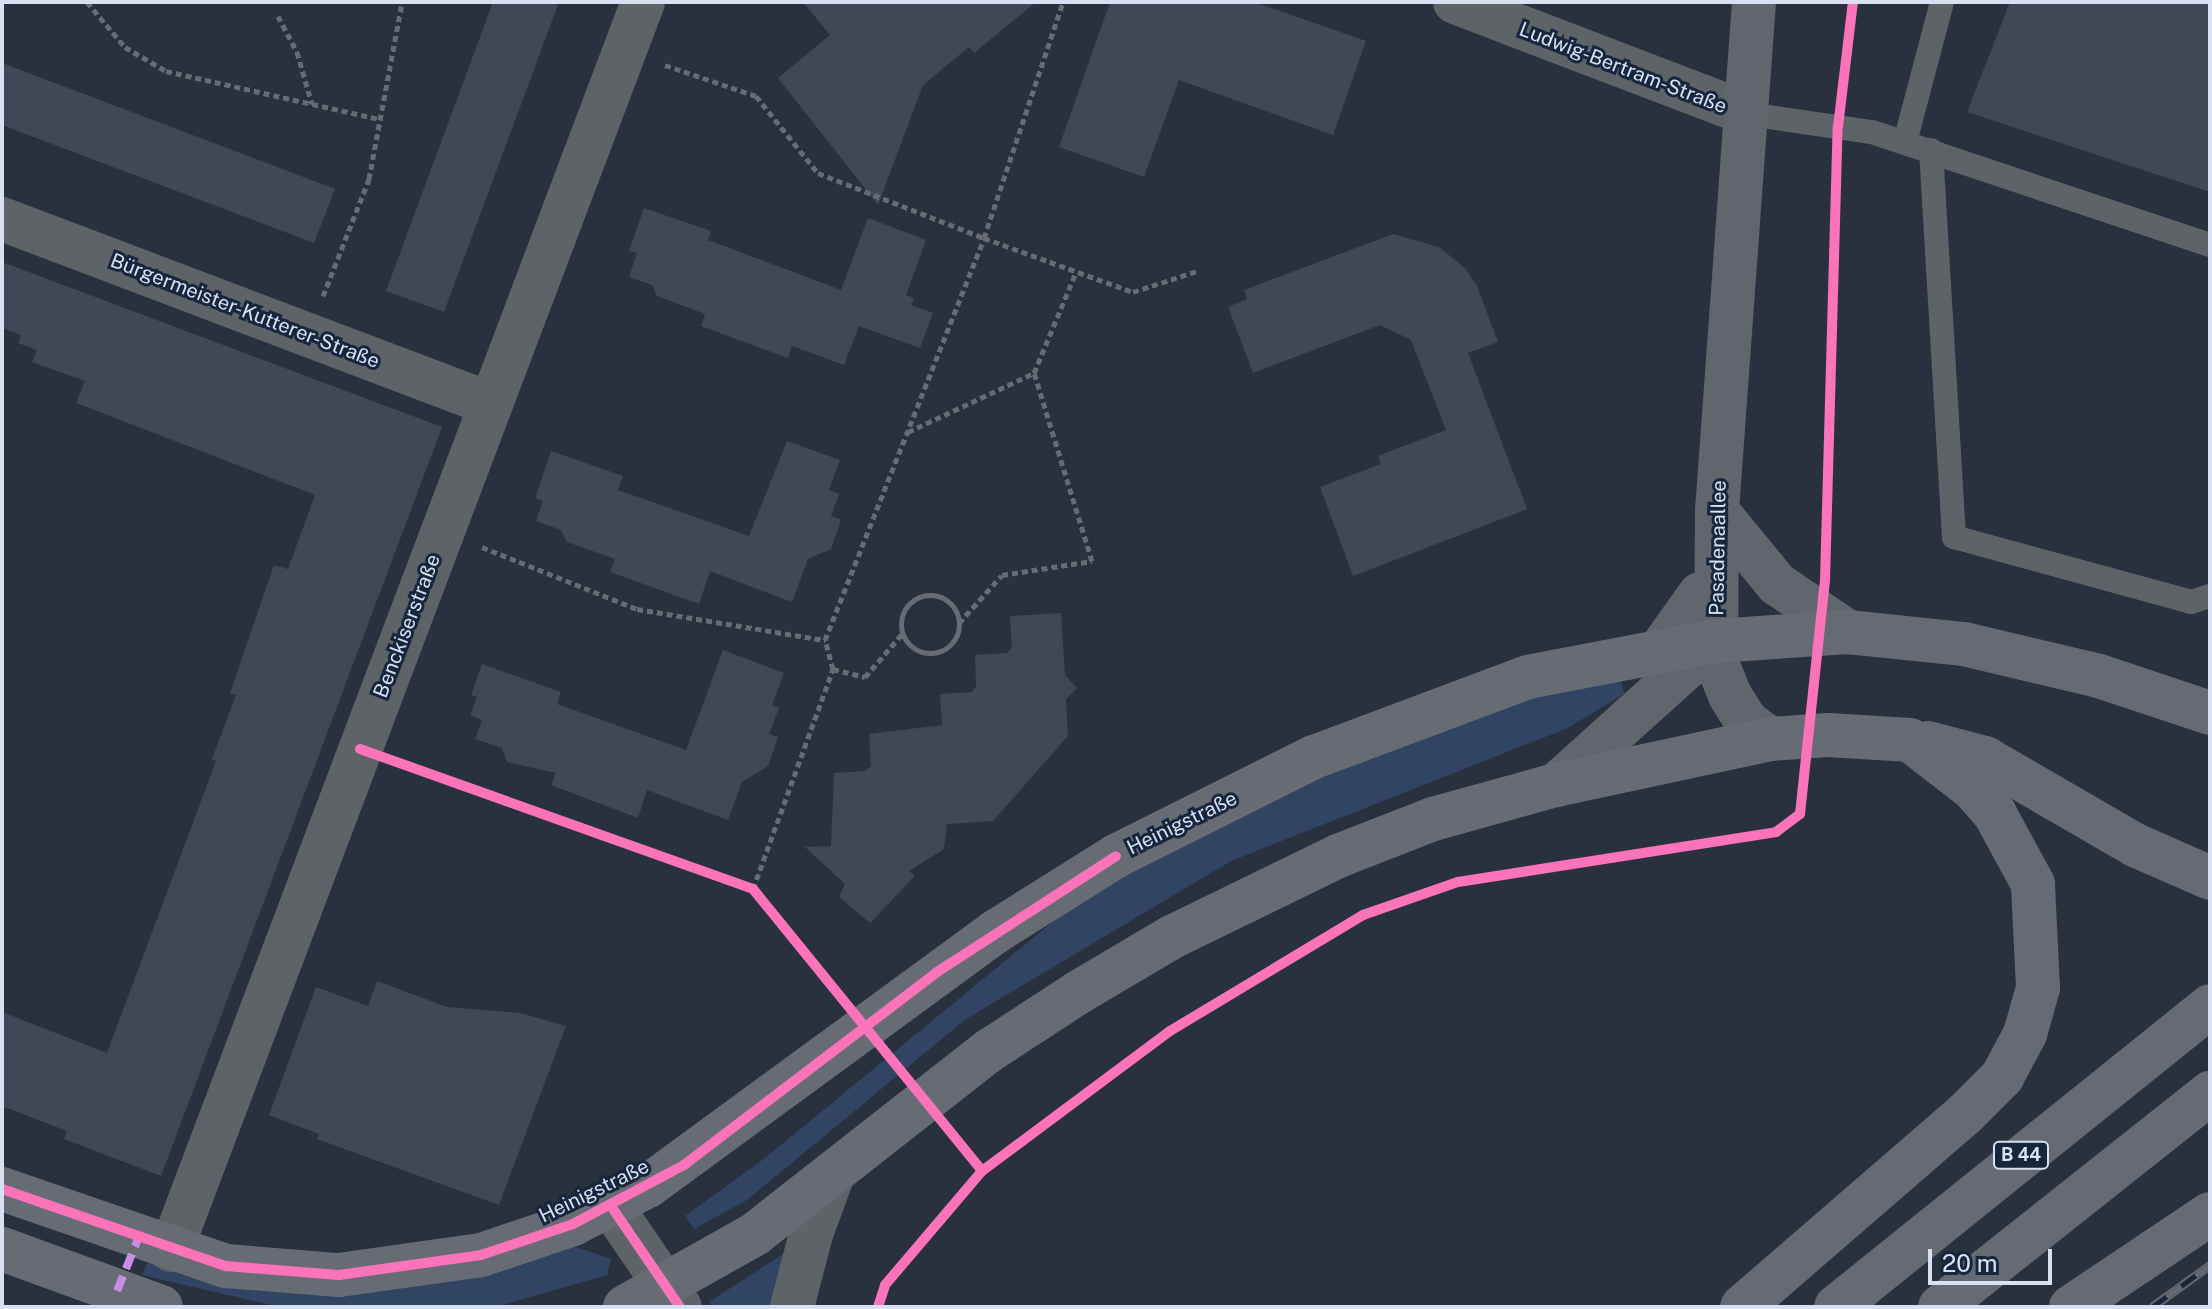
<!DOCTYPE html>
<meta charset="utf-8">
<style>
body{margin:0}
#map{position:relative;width:2212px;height:1309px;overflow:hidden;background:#29313f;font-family:"Public Sans",sans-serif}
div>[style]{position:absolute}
.green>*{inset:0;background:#314463}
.building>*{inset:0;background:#3f4857}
.path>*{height:5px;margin-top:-2.5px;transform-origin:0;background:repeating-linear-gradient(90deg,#676c73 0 6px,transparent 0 10px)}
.path>.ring{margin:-2.5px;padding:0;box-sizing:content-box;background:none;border:5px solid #676c73;border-radius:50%}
.service>*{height:24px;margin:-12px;padding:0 12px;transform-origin:12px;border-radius:12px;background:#5e6368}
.minor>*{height:44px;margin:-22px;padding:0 22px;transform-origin:22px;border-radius:22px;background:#5e6368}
.tertiary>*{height:44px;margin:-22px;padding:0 22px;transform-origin:22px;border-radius:22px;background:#5e6368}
.secondary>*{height:44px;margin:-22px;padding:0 22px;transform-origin:22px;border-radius:22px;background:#61656c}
.primary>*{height:44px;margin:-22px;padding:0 22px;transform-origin:22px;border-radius:22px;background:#676c74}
.trunk>*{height:44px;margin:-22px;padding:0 22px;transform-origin:22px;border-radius:22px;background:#666a73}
.rail>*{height:9px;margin-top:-4.5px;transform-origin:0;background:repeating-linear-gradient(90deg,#17253d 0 18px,#646871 0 36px);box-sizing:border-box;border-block:2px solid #646871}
.quiet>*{height:8px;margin-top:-4px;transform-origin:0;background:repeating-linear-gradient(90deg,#ca8be6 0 16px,transparent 0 24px)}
.cycleway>*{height:10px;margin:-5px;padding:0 5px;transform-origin:5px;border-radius:5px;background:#fb73b8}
span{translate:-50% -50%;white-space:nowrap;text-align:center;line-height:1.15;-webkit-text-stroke:6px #17253d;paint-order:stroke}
.shield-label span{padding:2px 6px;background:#17253d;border:2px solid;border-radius:6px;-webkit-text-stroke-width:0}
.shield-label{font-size:18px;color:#d7e1f1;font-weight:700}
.street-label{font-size:20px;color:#d7e1f1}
.frame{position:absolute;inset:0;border:4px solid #d7e1f1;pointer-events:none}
.scale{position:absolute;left:1928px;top:1249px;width:124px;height:36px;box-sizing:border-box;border:4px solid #d7e1f1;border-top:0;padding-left:10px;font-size:24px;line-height:28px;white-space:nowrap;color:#d7e1f1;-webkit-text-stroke:6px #17253d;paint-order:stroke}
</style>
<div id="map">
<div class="green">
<div style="clip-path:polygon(1620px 677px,1624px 694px,1568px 728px,1231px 861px,966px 1019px,747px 1200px,694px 1229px,685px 1216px,765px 1158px,1072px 906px,1150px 858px,1322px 774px,1503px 705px)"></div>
<div style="clip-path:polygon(576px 1247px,611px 1259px,607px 1275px,495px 1307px,280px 1307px,142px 1275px,150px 1258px)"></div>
<div style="clip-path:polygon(789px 1250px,778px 1307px,712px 1307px,709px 1302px)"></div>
</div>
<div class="building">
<div style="clip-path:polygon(493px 2px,559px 2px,444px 312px,386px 291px)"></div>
<div style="clip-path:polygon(803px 2px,1036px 2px,974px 53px,969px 47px,923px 85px,878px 205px,778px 78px,830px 35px)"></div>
<div style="clip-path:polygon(1110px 2px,1254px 2px,1366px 41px,1333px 135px,1179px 80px,1144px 177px,1059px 147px)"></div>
<div style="clip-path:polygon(2010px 2px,2210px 2px,2210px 192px,1967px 112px)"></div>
<div style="clip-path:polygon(2px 63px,335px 189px,314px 243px,2px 125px)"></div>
<div style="clip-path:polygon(644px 208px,711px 231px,708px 240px,841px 290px,868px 218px,926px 240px,906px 295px,914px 298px,911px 305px,933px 313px,920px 348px,859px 326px,844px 365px,792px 346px,788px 358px,701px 326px,705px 314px,657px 296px,652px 285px,629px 277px,637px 253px,629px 251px)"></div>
<div style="clip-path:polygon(1393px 234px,1439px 247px,1465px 268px,1477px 286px,1498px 342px,1468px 353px,1527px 509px,1353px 576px,1320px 487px,1381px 464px,1378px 456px,1446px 430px,1411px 340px,1380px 325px,1253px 373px,1228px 307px,1247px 299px,1244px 290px)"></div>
<div style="clip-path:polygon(2px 262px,442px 427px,161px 1176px,64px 1139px,67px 1131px,2px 1106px,2px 1012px,107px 1053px,216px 761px,212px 759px,236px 695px,230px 693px,274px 565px,288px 569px,315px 495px,76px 403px,85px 381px,32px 362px,37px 350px,18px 343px,21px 335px,2px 328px)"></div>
<div style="clip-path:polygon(787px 441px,840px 460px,829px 490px,839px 494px,831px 516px,841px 520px,831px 549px,808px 559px,792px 602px,710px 571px,699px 604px,610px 572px,615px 559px,567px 542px,561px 530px,536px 521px,543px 501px,535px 498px,551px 451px,623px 476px,618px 490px,749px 536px)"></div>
<div style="clip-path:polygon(1061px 613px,1065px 675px,1077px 688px,1066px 699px,1068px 736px,993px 821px,947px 824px,944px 849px,909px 871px,915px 876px,870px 923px,839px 897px,845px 884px,805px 847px,831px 846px,834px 773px,865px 771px,871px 766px,869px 734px,942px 725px,940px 694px,972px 692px,976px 686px,975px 655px,1007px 653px,1012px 647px,1010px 616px)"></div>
<div style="clip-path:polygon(723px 650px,784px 673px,772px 705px,779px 708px,769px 734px,778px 737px,768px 766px,742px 782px,728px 820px,647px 790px,638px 818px,551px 785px,556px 773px,507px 762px,502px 748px,475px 739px,482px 720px,470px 715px,477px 697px,471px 695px,482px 664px,561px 692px,557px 704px,686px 750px)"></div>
<div style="clip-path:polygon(377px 981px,447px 1007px,520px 1013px,566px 1026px,499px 1205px,317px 1139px,319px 1134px,269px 1115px,316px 987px,368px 1006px)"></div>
</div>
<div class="path">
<div style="left:87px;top:2px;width:59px;rotate:49.8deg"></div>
<div style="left:125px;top:47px;width:48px;rotate:30.3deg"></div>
<div style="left:166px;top:71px;width:218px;rotate:12.7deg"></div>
<div style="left:278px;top:16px;width:41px;rotate:62.2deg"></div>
<div style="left:297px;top:52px;width:54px;rotate:73.9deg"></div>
<div style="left:665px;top:65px;width:96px;rotate:18.8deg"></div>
<div style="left:756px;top:96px;width:99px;rotate:51.2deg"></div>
<div style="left:818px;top:173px;width:178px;rotate:21.4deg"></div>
<div style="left:984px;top:238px;width:158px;rotate:19.9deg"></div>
<div style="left:1133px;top:292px;width:67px;rotate:-18.2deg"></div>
<div style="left:323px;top:296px;width:126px;rotate:-68.5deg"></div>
<div style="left:369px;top:179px;width:180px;rotate:-79.4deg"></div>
<div style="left:908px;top:432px;width:139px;rotate:-25.1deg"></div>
<div style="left:482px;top:547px;width:167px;rotate:21.8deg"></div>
<div style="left:637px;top:609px;width:191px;rotate:9.4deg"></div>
<div class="ring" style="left:901px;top:595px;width:53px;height:53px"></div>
<div style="left:959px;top:623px;width:64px;rotate:-48.1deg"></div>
<div style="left:1002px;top:575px;width:91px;rotate:-8.8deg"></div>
<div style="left:1092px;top:561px;width:197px;rotate:-107.1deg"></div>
<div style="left:1034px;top:373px;width:109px;rotate:-67.4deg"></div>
<div style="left:833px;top:669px;width:33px;rotate:14deg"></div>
<div style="left:865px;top:677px;width:57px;rotate:-49.3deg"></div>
<div style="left:753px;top:889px;width:234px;rotate:-70deg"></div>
<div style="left:833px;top:669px;width:30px;rotate:-105deg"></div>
<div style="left:825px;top:640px;width:432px;rotate:-68.4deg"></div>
<div style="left:984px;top:238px;width:249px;rotate:-71.5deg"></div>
</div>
<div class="service">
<div style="left:1748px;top:114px;width:125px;rotate:8.3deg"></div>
<div style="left:1872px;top:132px;width:356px;rotate:18.5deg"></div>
<div style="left:1905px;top:142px;width:145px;rotate:-75.2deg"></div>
<div style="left:1931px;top:150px;width:388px;rotate:86.6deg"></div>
<div style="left:1954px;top:537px;width:246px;rotate:15.3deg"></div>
<div style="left:2191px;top:602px;width:20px;rotate:-18deg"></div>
</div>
<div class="minor">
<div style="left:1455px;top:2px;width:314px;rotate:20.9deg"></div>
<div style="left:2px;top:219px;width:520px;rotate:20.74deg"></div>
<div style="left:171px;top:1250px;width:1334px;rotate:-69.28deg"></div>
</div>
<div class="tertiary">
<div style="left:611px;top:1206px;width:122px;rotate:55.7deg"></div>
<div style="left:792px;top:1307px;width:75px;rotate:-75.4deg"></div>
<div style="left:811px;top:1234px;width:64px;rotate:-69.9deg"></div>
</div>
<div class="secondary">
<div style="left:1754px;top:2px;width:510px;rotate:94.16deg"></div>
<div style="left:1717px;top:511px;width:130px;rotate:90.4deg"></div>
<div style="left:1716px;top:641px;width:27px;rotate:84deg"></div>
<div style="left:1719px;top:668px;width:31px;rotate:68deg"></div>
<div style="left:1731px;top:697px;width:28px;rotate:58deg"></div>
<div style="left:1746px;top:721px;width:30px;rotate:37deg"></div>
<div style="left:1717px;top:511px;width:94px;rotate:50.6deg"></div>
<div style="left:1777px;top:584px;width:86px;rotate:34.1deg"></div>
<div style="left:1660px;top:650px;width:69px;rotate:-54.5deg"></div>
<div style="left:1556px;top:785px;width:215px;rotate:-42deg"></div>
</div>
<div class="primary">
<div style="left:2px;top:1189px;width:237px;rotate:19deg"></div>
<div style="left:226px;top:1266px;width:113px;rotate:4.6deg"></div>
<div style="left:339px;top:1275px;width:143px;rotate:-8deg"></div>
<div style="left:481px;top:1255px;width:97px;rotate:-18.6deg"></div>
<div style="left:573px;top:1224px;width:84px;rotate:-26.9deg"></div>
<div style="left:648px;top:1186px;width:430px;rotate:-36.2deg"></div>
<div style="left:995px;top:932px;width:143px;rotate:-32.1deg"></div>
<div style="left:1116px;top:856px;width:221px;rotate:-26.6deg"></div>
<div style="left:1314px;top:757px;width:228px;rotate:-20.5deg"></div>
<div style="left:1528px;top:677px;width:191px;rotate:-10.8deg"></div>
<div style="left:1716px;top:641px;width:132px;rotate:-3.9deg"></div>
<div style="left:2px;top:1249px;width:169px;rotate:20deg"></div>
<div style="left:625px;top:1307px;width:149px;rotate:-29.3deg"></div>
<div style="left:755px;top:1234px;width:295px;rotate:-38.1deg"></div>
<div style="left:987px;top:1052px;width:110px;rotate:-33.1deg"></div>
<div style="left:1079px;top:992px;width:108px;rotate:-30.6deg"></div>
<div style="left:1172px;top:937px;width:185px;rotate:-26deg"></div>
<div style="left:1338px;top:856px;width:102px;rotate:-21.3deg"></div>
<div style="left:1433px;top:819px;width:128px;rotate:-15.5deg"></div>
<div style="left:1556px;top:785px;width:219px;rotate:-12.1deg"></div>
<div style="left:1770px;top:739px;width:58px;rotate:-3.9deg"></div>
<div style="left:1828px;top:735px;width:82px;rotate:3.5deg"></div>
</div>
<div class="trunk">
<div style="left:1848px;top:632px;width:117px;rotate:5.9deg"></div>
<div style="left:1964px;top:644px;width:139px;rotate:13.3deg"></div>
<div style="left:2099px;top:676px;width:117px;rotate:18.4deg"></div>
<div style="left:1928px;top:743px;width:59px;rotate:14.7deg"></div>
<div style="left:1985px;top:758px;width:173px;rotate:30.1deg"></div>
<div style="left:2135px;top:845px;width:82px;rotate:23.7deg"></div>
<div style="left:1742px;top:1307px;width:294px;rotate:-40.9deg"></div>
<div style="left:1964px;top:1115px;width:54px;rotate:-45deg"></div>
<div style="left:2002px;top:1077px;width:49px;rotate:-61.9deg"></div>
<div style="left:2025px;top:1034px;width:48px;rotate:-74.2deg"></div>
<div style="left:2038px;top:988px;width:104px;rotate:-92.8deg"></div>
<div style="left:2033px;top:884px;width:80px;rotate:-118.5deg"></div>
<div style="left:1995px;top:814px;width:35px;rotate:-131deg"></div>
<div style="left:1972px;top:788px;width:78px;rotate:-142.3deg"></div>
<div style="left:1836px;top:1307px;width:480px;rotate:-38.8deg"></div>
<div style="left:1940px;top:1307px;width:345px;rotate:-38.4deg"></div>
<div style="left:2071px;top:1307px;width:167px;rotate:-33.8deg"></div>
</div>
<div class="rail">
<div style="left:2152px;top:1307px;width:72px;rotate:-35.9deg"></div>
</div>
<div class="quiet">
<div style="left:117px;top:1291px;width:56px;rotate:-68deg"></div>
</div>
<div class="cycleway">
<div style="left:360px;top:749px;width:417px;rotate:19.6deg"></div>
<div style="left:753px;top:889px;width:363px;rotate:50.9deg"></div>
<div style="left:2px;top:1189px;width:237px;rotate:19deg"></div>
<div style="left:226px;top:1266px;width:113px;rotate:4.6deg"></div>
<div style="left:339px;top:1275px;width:143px;rotate:-8deg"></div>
<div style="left:481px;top:1255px;width:97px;rotate:-18.6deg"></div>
<div style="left:573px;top:1224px;width:126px;rotate:-28deg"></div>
<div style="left:684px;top:1165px;width:318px;rotate:-37.3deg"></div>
<div style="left:937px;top:972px;width:213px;rotate:-32.9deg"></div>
<div style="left:611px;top:1206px;width:122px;rotate:55.7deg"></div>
<div style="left:878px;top:1307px;width:23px;rotate:-72deg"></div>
<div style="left:885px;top:1285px;width:150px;rotate:-49.6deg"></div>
<div style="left:982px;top:1171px;width:234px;rotate:-36.7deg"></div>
<div style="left:1170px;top:1031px;width:225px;rotate:-31deg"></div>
<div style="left:1363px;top:915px;width:101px;rotate:-19.2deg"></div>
<div style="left:1458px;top:882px;width:322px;rotate:-8.9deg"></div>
<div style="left:1776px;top:832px;width:30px;rotate:-37deg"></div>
<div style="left:1800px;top:814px;width:235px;rotate:-83.9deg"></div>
<div style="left:1825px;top:580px;width:453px;rotate:-88.4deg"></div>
<div style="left:1838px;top:127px;width:126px;rotate:-83.2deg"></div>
</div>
<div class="shield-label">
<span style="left:2021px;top:1155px">B 44</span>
</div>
<div class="street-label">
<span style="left:1623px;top:68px;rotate:21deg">Ludwig-Bertram-Straße</span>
<span style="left:245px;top:311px;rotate:21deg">Bürgermeister-Kutterer-Straße</span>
<span style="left:1718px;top:548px;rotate:-89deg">Pasadenaallee</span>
<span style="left:407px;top:626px;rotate:-69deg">Benckiserstraße</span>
<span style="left:1182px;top:823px;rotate:-26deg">Heinigstraße</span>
<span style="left:594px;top:1191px;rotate:-26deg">Heinigstraße</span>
</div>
<div class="frame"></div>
<div class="scale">20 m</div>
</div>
